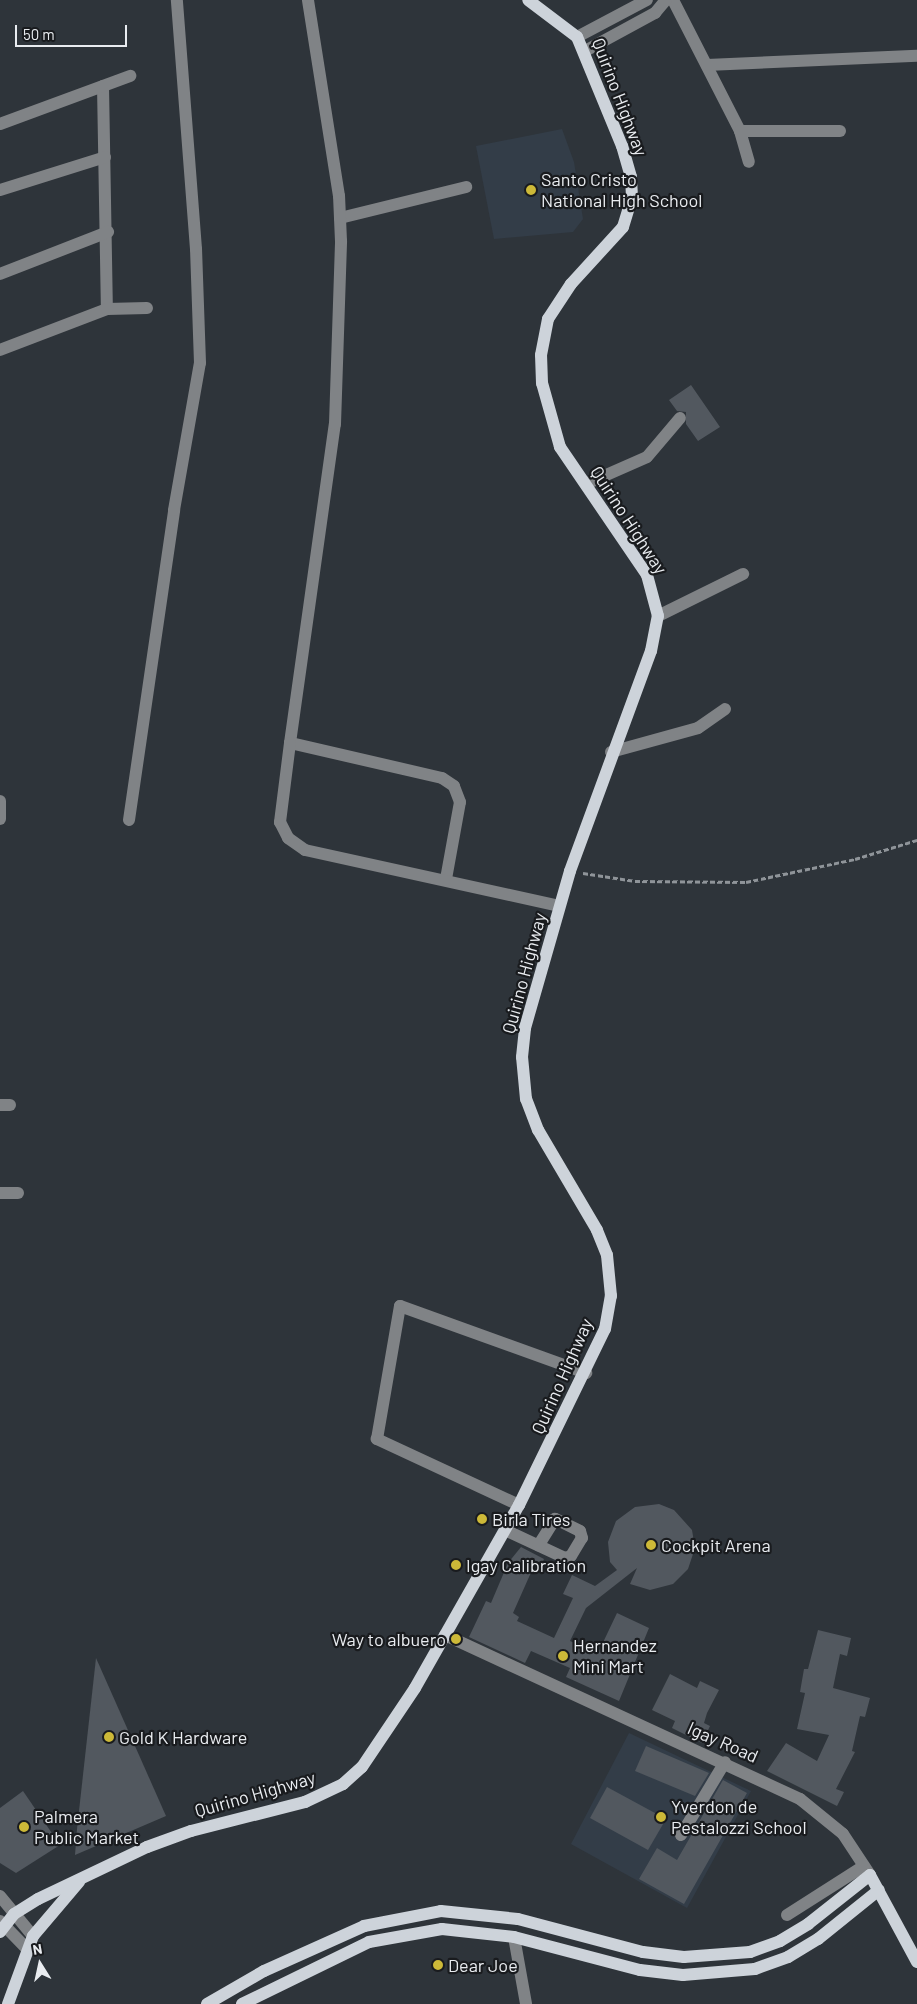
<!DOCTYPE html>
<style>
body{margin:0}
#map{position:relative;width:917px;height:2004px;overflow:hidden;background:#2e343a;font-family:Barlow,sans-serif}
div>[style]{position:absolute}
.built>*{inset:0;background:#333d48}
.building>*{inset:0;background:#52585f}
.path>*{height:2.5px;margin-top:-1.25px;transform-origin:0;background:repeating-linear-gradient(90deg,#8f9499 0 5px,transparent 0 7.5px)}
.minor>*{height:12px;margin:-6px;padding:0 6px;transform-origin:6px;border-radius:6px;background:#808386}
.major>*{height:12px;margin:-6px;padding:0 6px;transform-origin:6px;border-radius:6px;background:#cdd3da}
.dots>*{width:14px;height:14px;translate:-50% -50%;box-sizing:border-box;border:2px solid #191b1e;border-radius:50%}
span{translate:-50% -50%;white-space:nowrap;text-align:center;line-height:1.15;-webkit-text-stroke:4.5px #191b1e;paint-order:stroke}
.street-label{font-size:18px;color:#e9ecf0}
.poi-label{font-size:18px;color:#e9ecf0}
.left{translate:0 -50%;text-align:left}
.right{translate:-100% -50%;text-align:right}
.north{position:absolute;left:15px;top:1939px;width:50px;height:50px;-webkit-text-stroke:4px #191b1e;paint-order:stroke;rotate:350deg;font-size:14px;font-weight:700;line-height:20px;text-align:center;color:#e9ecf0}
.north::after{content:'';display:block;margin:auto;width:18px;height:22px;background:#e9ecf0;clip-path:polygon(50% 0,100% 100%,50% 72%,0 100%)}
.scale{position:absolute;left:15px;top:25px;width:112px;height:22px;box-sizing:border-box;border:2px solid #e9ecf0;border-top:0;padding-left:6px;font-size:15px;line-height:18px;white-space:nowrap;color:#e9ecf0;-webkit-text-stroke:4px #191b1e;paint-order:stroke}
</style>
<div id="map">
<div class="built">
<div style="clip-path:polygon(562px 129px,574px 162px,583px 219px,573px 232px,494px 239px,476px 146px)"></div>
<div style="clip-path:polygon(629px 1733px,751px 1791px,687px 1908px,571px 1844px)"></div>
</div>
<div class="building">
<div style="clip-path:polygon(691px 385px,720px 427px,698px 441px,686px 424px,686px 412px,677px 411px,669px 400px)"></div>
<div style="clip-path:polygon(659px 1504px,674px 1510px,692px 1530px,695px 1548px,688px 1569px,673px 1584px,650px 1590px,630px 1584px,637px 1568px,586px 1608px,570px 1641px,598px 1653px,617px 1613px,649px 1628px,619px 1701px,566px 1677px,570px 1668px,531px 1651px,525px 1663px,469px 1637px,486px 1601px,491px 1603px,508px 1563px,521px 1547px,544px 1559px,538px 1571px,533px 1568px,513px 1613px,519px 1617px,517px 1621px,554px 1638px,573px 1598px,563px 1594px,572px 1575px,595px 1586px,617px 1570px,610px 1562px,608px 1542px,616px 1521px,635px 1507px)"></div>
<div style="clip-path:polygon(818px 1630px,851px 1638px,847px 1656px,840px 1654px,833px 1688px,870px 1698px,865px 1717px,860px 1716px,852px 1751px,855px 1752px,836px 1789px,844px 1792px,837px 1806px,767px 1771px,786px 1743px,817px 1761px,829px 1735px,797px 1729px,805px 1693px,800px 1692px,804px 1669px,808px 1669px)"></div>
<div style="clip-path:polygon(96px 1658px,166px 1816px,75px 1855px,77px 1829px)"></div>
<div style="clip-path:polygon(670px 1674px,697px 1688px,700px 1681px,719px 1690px,707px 1713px,704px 1723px,710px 1726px,702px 1743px,672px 1728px,675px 1721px,652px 1710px)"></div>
<div style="clip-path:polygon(646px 1746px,709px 1773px,695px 1796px,635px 1771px)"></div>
<div style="clip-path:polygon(723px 1780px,747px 1793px,684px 1904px,639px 1879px,657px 1848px,677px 1860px)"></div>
<div style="clip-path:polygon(607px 1787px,666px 1819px,648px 1850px,590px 1818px)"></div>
<div style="clip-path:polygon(23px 1791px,60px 1845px,16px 1873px,0 1863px,0 1808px)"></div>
</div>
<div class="path">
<div style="left:583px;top:873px;width:53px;rotate:8.7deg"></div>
<div style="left:635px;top:881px;width:111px;rotate:0.5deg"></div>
<div style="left:746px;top:882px;width:111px;rotate:-11.9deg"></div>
<div style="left:855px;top:859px;width:65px;rotate:-17deg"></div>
</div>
<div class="minor">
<div style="left:673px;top:0;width:147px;rotate:62.9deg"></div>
<div style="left:740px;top:131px;width:32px;rotate:74deg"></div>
<div style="left:577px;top:37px;width:79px;rotate:-27.9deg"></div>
<div style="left:585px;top:51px;width:80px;rotate:-28.5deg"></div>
<div style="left:655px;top:13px;width:17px;rotate:-50deg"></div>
<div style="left:707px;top:65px;width:210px;rotate:-2.5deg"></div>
<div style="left:103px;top:86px;width:223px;rotate:89deg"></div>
<div style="left:0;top:124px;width:139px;rotate:-20.3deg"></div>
<div style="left:740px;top:131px;width:100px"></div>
<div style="left:0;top:190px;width:110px;rotate:-17.4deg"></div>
<div style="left:340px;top:218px;width:130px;rotate:-13.8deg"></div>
<div style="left:0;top:274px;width:116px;rotate:-21.3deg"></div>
<div style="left:0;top:350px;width:115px;rotate:-21deg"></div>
<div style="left:107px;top:309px;width:40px;rotate:-1.4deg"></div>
<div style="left:588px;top:483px;width:64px;rotate:-23.8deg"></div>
<div style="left:647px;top:457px;width:51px;rotate:-49.8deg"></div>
<div style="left:658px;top:616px;width:95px;rotate:-26.3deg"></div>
<div style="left:290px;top:743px;width:322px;rotate:-82deg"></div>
<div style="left:335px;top:424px;width:183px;rotate:-88.1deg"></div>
<div style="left:341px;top:241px;width:45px;rotate:-92.5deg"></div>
<div style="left:339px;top:196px;width:198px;rotate:-99deg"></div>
<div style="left:611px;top:752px;width:90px;rotate:-15.4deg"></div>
<div style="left:698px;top:728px;width:33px;rotate:-35deg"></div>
<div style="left:0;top:801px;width:18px;rotate:90deg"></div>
<div style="left:129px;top:820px;width:313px;rotate:-81.7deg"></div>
<div style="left:174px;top:510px;width:149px;rotate:-80deg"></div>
<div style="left:200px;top:363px;width:114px;rotate:-92deg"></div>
<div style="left:196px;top:249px;width:250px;rotate:-94.4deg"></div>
<div style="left:446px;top:879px;width:78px;rotate:-79.7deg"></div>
<div style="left:460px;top:802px;width:17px;rotate:-111deg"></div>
<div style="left:454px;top:786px;width:14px;rotate:-146deg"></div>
<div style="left:442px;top:778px;width:156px;rotate:-167deg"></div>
<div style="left:290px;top:743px;width:80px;rotate:97.2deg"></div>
<div style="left:280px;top:822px;width:18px;rotate:63deg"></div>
<div style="left:288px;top:838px;width:21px;rotate:35deg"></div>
<div style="left:305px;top:850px;width:260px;rotate:12.4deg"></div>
<div style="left:0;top:1105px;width:10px"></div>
<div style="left:0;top:1193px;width:18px"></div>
<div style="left:519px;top:1505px;width:157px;rotate:-155.1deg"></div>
<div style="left:377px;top:1439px;width:135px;rotate:-80.2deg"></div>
<div style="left:400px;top:1306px;width:198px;rotate:19.8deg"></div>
<div style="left:505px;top:1530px;width:66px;rotate:25deg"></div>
<div style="left:565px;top:1558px;width:6px;rotate:-18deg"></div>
<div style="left:571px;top:1556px;width:21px;rotate:-59deg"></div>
<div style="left:582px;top:1538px;width:7px;rotate:-106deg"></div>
<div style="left:580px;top:1531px;width:28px;rotate:-154deg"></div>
<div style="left:555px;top:1519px;width:31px;rotate:122deg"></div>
<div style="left:445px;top:1635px;width:391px;rotate:24.8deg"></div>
<div style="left:800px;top:1799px;width:55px;rotate:39.1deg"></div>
<div style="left:843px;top:1834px;width:49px;rotate:56.6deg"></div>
<div style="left:681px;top:1835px;width:85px;rotate:-58.9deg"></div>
<div style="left:0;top:1896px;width:52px;rotate:50.5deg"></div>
<div style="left:787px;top:1915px;width:91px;rotate:-32.5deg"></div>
<div style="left:0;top:1921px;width:40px;rotate:46deg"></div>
<div style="left:514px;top:1937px;width:68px;rotate:79.8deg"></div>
</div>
<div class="major">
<div style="left:0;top:1932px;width:23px;rotate:-52deg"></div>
<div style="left:14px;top:1914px;width:28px;rotate:-32deg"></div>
<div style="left:38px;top:1899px;width:121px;rotate:-25.5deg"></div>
<div style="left:147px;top:1847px;width:47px;rotate:-20deg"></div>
<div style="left:191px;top:1831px;width:118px;rotate:-14.3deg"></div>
<div style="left:305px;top:1802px;width:42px;rotate:-25.3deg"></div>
<div style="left:343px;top:1784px;width:25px;rotate:-42deg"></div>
<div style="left:362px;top:1767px;width:95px;rotate:-56.1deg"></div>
<div style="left:415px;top:1688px;width:210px;rotate:-60.4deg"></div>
<div style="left:519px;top:1505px;width:196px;rotate:-64deg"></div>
<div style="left:605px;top:1329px;width:34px;rotate:-80deg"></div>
<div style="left:611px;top:1296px;width:41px;rotate:-95.6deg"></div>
<div style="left:607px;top:1255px;width:27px;rotate:-112deg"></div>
<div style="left:597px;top:1230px;width:116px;rotate:-120.5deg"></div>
<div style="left:538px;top:1130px;width:33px;rotate:-111deg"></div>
<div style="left:526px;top:1099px;width:42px;rotate:-95.4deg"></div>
<div style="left:522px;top:1057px;width:29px;rotate:-84deg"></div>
<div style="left:525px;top:1028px;width:163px;rotate:-74deg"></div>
<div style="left:570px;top:871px;width:234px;rotate:-69.8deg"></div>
<div style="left:651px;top:651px;width:36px;rotate:-79deg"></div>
<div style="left:658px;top:616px;width:42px;rotate:-105deg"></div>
<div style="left:647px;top:575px;width:155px;rotate:-124.2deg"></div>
<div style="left:560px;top:447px;width:66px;rotate:-105.7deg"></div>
<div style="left:542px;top:383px;width:28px;rotate:-92deg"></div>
<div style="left:541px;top:355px;width:37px;rotate:-79deg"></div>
<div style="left:548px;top:319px;width:42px;rotate:-56.7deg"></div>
<div style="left:571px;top:284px;width:77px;rotate:-47.6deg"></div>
<div style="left:623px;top:227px;width:31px;rotate:-73deg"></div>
<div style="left:632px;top:197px;width:20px;rotate:-93deg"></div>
<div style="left:631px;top:177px;width:32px;rotate:-106deg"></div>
<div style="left:622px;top:146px;width:118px;rotate:-112.4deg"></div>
<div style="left:577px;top:37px;width:61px;rotate:-142.9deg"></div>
<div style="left:8px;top:2004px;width:72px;rotate:-69.8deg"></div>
<div style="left:33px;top:1936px;width:71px;rotate:-49.6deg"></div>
<div style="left:207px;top:2004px;width:66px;rotate:-30.1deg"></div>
<div style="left:264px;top:1971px;width:110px;rotate:-24.2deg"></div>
<div style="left:364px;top:1926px;width:78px;rotate:-11deg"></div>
<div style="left:441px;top:1911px;width:77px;rotate:5.9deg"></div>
<div style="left:518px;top:1919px;width:129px;rotate:14.8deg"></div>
<div style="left:643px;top:1952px;width:41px;rotate:7deg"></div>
<div style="left:684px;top:1957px;width:66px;rotate:-4.3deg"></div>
<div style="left:750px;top:1952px;width:32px;rotate:-20deg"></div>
<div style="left:780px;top:1941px;width:33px;rotate:-31deg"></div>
<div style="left:808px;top:1924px;width:79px;rotate:-38.3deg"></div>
<div style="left:870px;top:1875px;width:99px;rotate:61.6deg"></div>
<div style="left:242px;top:2004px;width:141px;rotate:-26deg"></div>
<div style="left:369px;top:1942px;width:74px;rotate:-10.1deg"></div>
<div style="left:442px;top:1929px;width:72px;rotate:6.3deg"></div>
<div style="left:514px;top:1937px;width:130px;rotate:14.7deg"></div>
<div style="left:640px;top:1970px;width:43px;rotate:6.6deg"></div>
<div style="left:683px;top:1975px;width:72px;rotate:-4.8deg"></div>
<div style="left:755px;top:1969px;width:35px;rotate:-20deg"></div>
<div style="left:788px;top:1957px;width:35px;rotate:-31deg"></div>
<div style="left:818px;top:1939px;width:78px;rotate:-38.8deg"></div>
</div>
<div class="dots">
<div style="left:531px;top:190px;background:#cdb938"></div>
<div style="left:482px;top:1519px;background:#cdb938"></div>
<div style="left:651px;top:1545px;background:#cdb938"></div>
<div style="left:456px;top:1565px;background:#cdb938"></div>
<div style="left:456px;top:1639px;background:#cdb938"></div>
<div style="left:563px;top:1656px;background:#cdb938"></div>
<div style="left:109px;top:1737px;background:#cdb938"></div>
<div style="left:661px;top:1817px;background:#cdb938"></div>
<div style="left:24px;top:1827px;background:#cdb938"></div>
<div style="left:438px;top:1965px;background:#cdb938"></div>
</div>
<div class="street-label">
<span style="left:620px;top:97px;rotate:69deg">Quirino Highway</span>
<span style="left:629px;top:520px;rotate:57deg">Quirino Highway</span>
<span style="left:524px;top:973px;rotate:-75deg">Quirino Highway</span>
<span style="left:562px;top:1376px;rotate:-66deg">Quirino Highway</span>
<span style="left:723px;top:1742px;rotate:24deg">Igay Road</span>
<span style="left:255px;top:1794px;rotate:-16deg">Quirino Highway</span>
</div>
<div class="poi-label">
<span class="left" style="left:541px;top:190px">Santo Cristo<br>National High School</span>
<span class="left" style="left:492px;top:1519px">Birla Tires</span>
<span class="left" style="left:661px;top:1545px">Cockpit Arena</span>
<span class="left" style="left:466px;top:1565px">Igay Calibration</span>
<span class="right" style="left:446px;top:1639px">Way to albuero</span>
<span class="left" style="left:573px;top:1656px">Hernandez<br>Mini Mart</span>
<span class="left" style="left:119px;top:1737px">Gold K Hardware</span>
<span class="left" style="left:671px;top:1817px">Yverdon de<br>Pestalozzi School</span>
<span class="left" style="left:34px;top:1827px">Palmera<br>Public Market</span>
<span class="left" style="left:448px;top:1965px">Dear Joe</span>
</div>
<div class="north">N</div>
<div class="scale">50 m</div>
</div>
